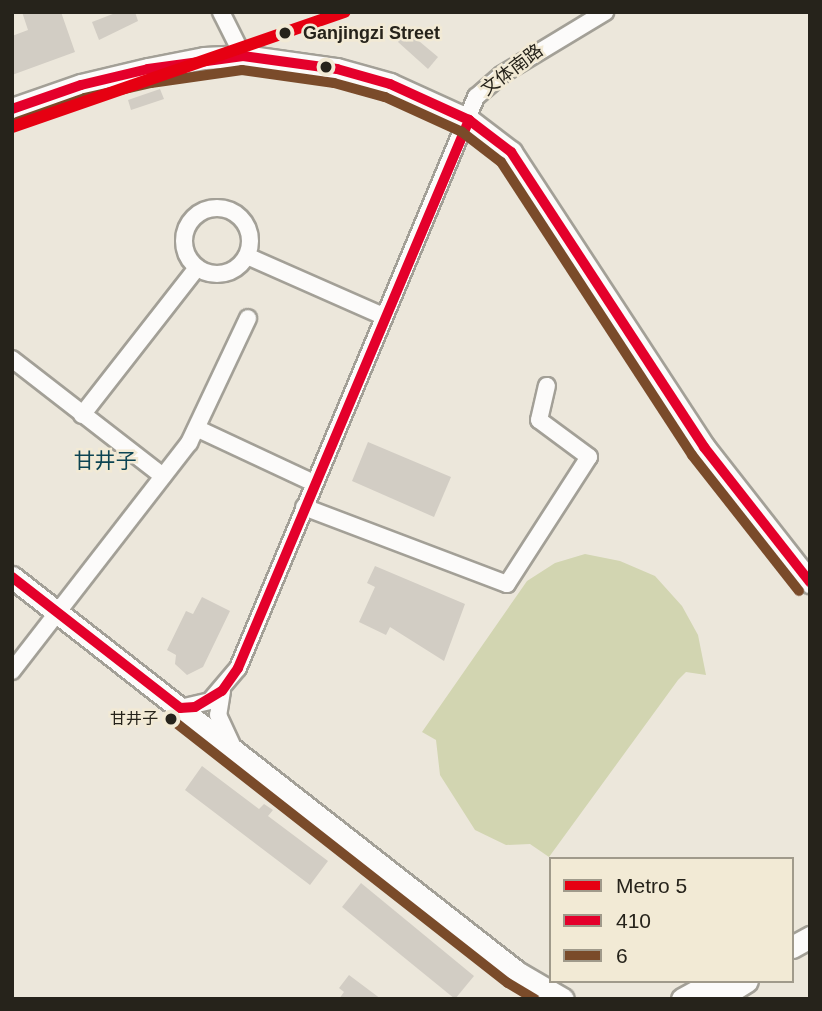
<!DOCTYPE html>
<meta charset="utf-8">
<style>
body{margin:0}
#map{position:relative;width:822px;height:1011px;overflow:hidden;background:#ece7db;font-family:Arial,"Noto Sans SC",sans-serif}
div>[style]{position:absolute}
.green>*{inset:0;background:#d2d5b1}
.building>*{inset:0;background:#d2cdc4}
.roads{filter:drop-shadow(2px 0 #a3a097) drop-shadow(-2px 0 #a3a097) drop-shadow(0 2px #a3a097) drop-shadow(0 -2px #a3a097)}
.street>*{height:16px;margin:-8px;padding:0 8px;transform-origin:8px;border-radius:8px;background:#fcfbfa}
.street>.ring{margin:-8px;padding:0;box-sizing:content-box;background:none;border:16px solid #fcfbfa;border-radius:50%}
.secondary>*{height:21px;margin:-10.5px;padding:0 10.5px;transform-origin:10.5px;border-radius:10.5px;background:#fcfbfa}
.bus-1>*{height:10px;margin:-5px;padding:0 5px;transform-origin:5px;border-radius:5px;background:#e4002b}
.bus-2>*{height:10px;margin:-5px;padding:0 5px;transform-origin:5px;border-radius:5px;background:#7a4b2a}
.metro-1>*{height:12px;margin:-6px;padding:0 6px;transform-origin:6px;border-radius:6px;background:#e60012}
.dots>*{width:19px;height:19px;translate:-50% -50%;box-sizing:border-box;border:4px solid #f2ead5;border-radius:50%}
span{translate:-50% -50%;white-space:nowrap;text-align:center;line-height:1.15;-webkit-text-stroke:5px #f2ead5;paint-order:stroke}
.bus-label{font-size:16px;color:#26231b}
.right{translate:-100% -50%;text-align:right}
.stop-label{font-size:18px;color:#26231b;font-weight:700}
.left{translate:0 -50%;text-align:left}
.street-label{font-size:18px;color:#26231b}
.quarter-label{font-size:21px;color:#0c4453}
.frame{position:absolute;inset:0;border:14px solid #26231b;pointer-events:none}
.legend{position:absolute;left:549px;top:857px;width:245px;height:126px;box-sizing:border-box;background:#f2ead5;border:2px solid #a09a8b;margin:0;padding:9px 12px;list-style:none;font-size:21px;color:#26231b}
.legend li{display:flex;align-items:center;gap:14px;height:35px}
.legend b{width:35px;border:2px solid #a09a8b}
</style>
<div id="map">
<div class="green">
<div style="clip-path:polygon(585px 554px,620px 561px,655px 576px,682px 606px,698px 635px,706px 675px,686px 672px,678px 680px,549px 857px,530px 844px,506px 845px,475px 830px,440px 775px,436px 740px,422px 732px,527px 581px,555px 563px)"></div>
</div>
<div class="building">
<div style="clip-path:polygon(22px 12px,61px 12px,75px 52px,12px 75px,12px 36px,28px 30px)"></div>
<div style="clip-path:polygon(118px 12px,135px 12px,138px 21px,99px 40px,92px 22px)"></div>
<div style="clip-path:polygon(407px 31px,438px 57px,428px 69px,398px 42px)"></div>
<div style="clip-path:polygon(160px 89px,164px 99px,131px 110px,128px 100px)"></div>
<div style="clip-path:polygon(368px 442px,451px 477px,434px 517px,352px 481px)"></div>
<div style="clip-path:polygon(375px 566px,465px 604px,444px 661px,390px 627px,386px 635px,359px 622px,375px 587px,367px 583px)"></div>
<div style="clip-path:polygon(202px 597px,230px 611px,203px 667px,187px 675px,175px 664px,176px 655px,167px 650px,186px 611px,193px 614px)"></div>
<div style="clip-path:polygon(202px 766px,259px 809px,264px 804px,273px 810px,268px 816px,328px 861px,310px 885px,185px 790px)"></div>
<div style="clip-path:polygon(361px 883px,474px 976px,455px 999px,342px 907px)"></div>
<div style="clip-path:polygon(349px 975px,381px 999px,339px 999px,344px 992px,339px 988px)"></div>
</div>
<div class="roads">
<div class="street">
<div style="left:221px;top:12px;width:49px;rotate:63.4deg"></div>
<div class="ring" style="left:184px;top:208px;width:50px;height:50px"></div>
<div style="left:247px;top:256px;width:149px;rotate:23.8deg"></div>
<div style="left:12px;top:359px;width:191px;rotate:37.8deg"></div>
<div style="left:82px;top:415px;width:187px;rotate:-52deg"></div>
<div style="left:198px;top:429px;width:128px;rotate:25deg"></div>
<div style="left:304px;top:507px;width:217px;rotate:20.8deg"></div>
<div style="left:507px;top:584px;width:151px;rotate:-57.2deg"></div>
<div style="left:589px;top:457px;width:62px;rotate:-143.5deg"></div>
<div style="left:539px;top:420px;width:35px;rotate:-77deg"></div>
<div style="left:12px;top:671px;width:289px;rotate:-52.2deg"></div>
<div style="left:189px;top:443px;width:138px;rotate:-64.7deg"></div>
<div style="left:222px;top:691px;width:24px;rotate:99deg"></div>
<div style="left:218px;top:715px;width:33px;rotate:65deg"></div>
<div style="left:180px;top:708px;width:31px;rotate:-13deg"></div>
<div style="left:210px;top:701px;width:43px;rotate:-49.7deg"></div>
<div style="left:238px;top:668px;width:619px;rotate:-67.37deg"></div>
<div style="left:476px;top:97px;width:33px;rotate:-41deg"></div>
<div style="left:501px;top:75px;width:122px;rotate:-31.2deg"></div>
</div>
<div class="secondary">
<div style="left:12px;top:109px;width:73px;rotate:-19.2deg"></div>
<div style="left:81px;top:85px;width:69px;rotate:-13.4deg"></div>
<div style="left:148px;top:69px;width:57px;rotate:-11.1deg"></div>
<div style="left:204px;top:58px;width:39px;rotate:-3deg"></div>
<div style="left:243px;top:56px;width:95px;rotate:7.9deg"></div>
<div style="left:337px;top:69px;width:55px;rotate:15.8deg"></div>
<div style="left:390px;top:84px;width:87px;rotate:24.5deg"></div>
<div style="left:469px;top:120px;width:53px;rotate:37.3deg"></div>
<div style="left:511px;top:152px;width:353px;rotate:56.8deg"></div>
<div style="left:704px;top:447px;width:172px;rotate:51.9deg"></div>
<div style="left:12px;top:577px;width:641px;rotate:38.03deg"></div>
<div style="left:517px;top:972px;width:53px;rotate:30.4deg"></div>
<div style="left:792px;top:947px;width:21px;rotate:-29deg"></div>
<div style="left:682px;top:999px;width:37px;rotate:-29deg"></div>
<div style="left:718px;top:999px;width:34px;rotate:-32deg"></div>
</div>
</div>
<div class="bus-1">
<div style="left:12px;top:109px;width:73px;rotate:-19.2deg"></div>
<div style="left:81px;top:85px;width:69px;rotate:-13.4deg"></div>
<div style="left:148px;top:69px;width:96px;rotate:-7.8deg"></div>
<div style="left:243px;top:56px;width:95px;rotate:7.9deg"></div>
<div style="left:337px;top:69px;width:55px;rotate:15.8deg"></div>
<div style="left:390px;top:84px;width:87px;rotate:24.5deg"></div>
<div style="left:469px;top:120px;width:53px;rotate:37.3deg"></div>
<div style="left:511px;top:152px;width:353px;rotate:56.8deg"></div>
<div style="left:704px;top:447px;width:172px;rotate:51.9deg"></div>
<div style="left:12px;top:577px;width:213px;rotate:37.9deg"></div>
<div style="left:180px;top:708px;width:15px;rotate:-4deg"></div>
<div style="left:195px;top:707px;width:31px;rotate:-31deg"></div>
<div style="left:222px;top:691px;width:28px;rotate:-55deg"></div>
<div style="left:238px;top:668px;width:595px;rotate:-67.14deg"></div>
</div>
<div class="bus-2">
<div style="left:17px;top:122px;width:72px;rotate:-19.4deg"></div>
<div style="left:85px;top:98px;width:68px;rotate:-12.8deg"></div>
<div style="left:151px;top:83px;width:92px;rotate:-8.1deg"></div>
<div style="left:242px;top:70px;width:93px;rotate:8deg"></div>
<div style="left:334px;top:83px;width:53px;rotate:15.4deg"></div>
<div style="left:385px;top:97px;width:85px;rotate:24.4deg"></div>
<div style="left:462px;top:132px;width:49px;rotate:37.6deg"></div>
<div style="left:501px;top:162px;width:350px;rotate:56.9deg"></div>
<div style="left:692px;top:455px;width:173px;rotate:51.8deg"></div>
<div style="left:171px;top:719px;width:428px;rotate:38.1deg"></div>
<div style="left:508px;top:983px;width:31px;rotate:31deg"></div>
</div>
<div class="metro-1">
<div style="left:12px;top:127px;width:352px;rotate:-19.1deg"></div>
</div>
<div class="dots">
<div style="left:285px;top:33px;background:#26231b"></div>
<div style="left:326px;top:67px;background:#26231b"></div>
<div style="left:171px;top:719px;background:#26231b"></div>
</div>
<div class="bus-label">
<span class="right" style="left:158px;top:719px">甘井子</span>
</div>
<div class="stop-label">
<span class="left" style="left:303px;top:33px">Ganjingzi Street</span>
</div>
<div class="street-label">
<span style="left:512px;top:70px;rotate:-37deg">文体南路</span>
</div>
<div class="quarter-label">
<span style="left:105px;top:461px">甘井子</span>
</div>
<div class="frame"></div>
<ul class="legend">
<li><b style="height:9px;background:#e60012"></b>Metro 5</li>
<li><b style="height:9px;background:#e4002b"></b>410</li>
<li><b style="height:9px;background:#7a4b2a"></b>6</li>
</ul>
</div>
